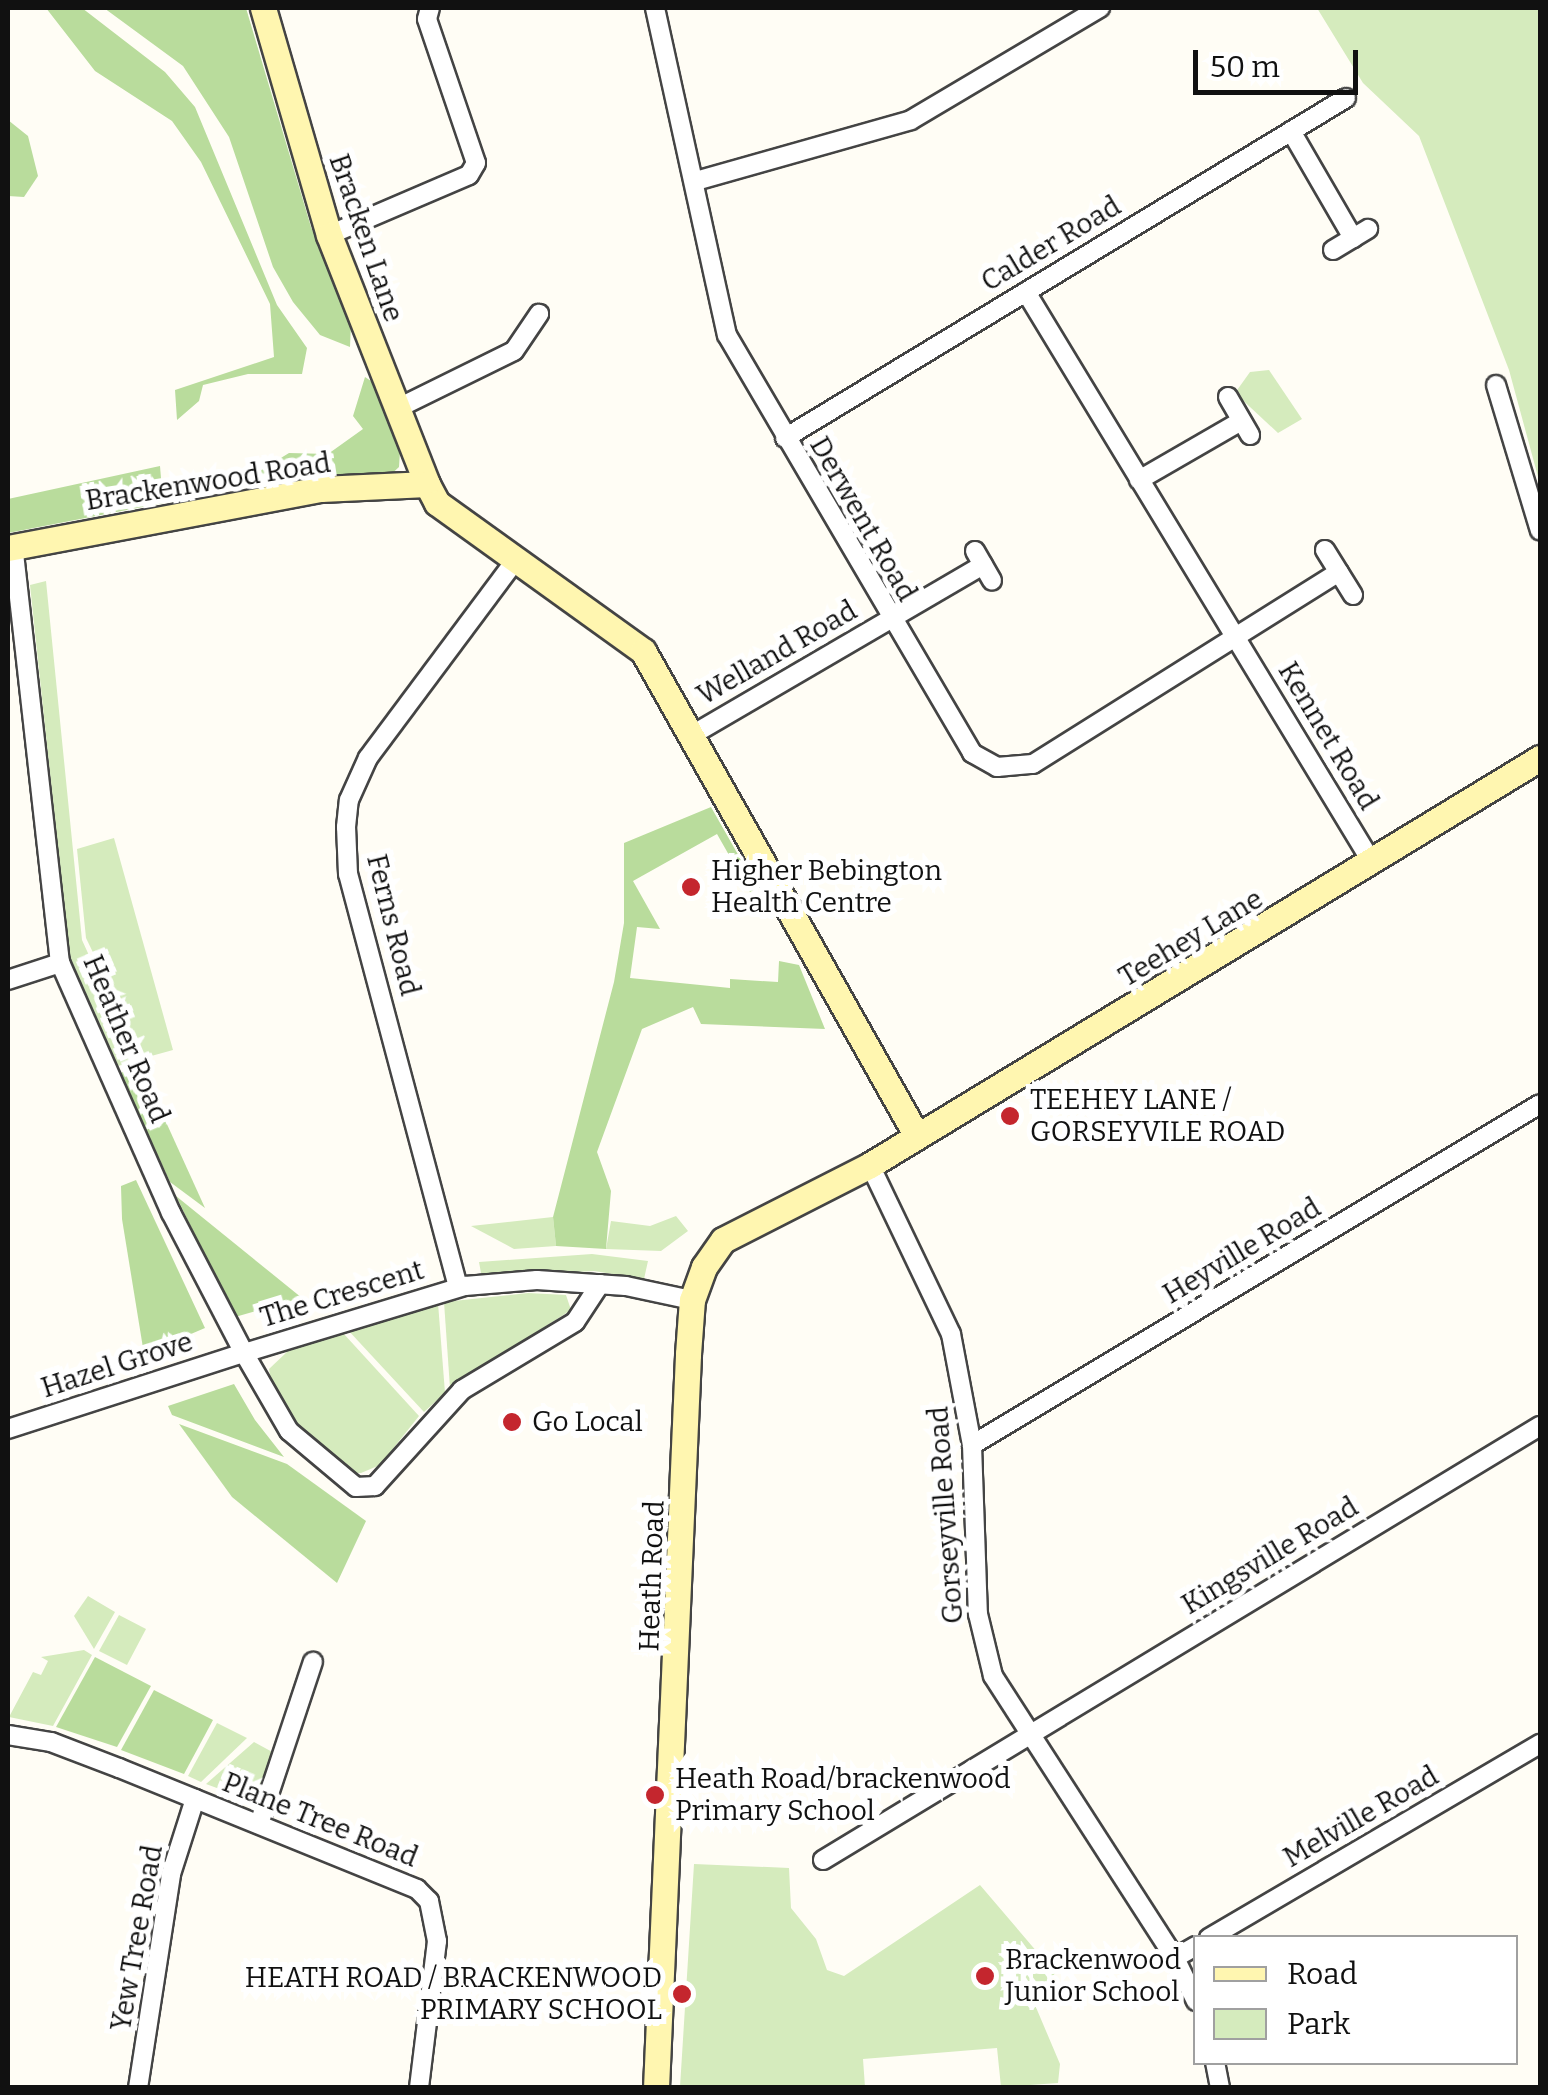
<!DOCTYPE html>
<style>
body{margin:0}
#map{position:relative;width:1548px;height:2095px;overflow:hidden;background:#fffdf5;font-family:Bitter,serif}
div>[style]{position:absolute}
.green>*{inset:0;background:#d5ebbd}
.forest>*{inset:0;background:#b9dc9c}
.roads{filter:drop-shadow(2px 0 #444) drop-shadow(-2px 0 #444) drop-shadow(0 2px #444) drop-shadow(0 -2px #444)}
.street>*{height:18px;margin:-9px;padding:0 9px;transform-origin:9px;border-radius:9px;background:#fff}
.secondary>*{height:25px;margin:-12.5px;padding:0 12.5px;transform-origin:12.5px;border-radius:12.5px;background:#fff6b0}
.dots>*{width:28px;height:28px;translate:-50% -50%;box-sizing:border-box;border:5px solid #fff;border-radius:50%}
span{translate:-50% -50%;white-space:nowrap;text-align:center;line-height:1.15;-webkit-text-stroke:10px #fff;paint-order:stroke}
.street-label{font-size:28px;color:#111}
.poi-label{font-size:28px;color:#111}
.left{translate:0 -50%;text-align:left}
.right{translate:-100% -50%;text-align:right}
.frame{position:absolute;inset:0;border:10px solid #111;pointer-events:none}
.legend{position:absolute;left:1193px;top:1935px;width:325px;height:130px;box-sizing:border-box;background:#fff;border:2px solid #a0a0a0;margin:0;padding:12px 18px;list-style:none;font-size:30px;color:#111}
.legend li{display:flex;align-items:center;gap:20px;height:50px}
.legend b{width:50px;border:2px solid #a0a0a0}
.scale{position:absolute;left:1193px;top:50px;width:165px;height:45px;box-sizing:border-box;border:5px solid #111;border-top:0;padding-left:12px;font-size:30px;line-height:35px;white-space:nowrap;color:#111;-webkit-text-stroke:8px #fff;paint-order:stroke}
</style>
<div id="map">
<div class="green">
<div style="clip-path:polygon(1317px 8px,1540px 8px,1540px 484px,1509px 370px,1419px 136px,1363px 83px)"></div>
<div style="clip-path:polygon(1269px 370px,1302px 419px,1278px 433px,1235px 393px,1250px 372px)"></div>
<div style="clip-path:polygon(46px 581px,82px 940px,138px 1063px,116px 1066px,71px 971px,30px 585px)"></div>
<div style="clip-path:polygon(114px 838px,173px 1050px,144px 1058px,86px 938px,77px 849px)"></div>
<div style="clip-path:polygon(676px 1216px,688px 1231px,661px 1251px,606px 1249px,611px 1221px,650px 1226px)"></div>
<div style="clip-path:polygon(553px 1217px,556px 1246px,514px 1249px,471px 1226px)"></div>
<div style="clip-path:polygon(592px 1254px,648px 1261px,644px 1279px,594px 1271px,497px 1276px,481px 1273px,479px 1262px)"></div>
<div style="clip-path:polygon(528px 1293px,566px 1295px,571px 1310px,450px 1388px,444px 1302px)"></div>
<div style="clip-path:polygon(438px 1303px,445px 1393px,424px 1412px,347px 1329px)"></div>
<div style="clip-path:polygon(343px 1333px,419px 1416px,380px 1465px,361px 1473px,351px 1473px,304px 1435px,272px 1388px,269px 1369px,289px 1350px)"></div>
<div style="clip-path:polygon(88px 1596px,115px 1612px,94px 1649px,74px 1616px)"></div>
<div style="clip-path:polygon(119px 1615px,146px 1629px,127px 1665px,99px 1651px)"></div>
<div style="clip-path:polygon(84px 1650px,92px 1655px,53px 1726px,9px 1717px,33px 1672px,41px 1675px,48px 1661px,41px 1657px)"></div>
<div style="clip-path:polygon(217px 1723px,247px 1738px,201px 1782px,188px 1776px)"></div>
<div style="clip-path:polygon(254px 1742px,276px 1754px,264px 1794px,252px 1801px,206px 1784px)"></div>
<div style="clip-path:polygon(694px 1864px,789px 1868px,791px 1908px,816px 1939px,827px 1970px,844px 1976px,980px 1885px,1055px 1973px,1035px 2005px,1060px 2064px,1058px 2083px,1001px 2087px,997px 2048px,863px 2059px,865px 2087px,680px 2087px)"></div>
</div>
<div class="forest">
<div style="clip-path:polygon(46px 8px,82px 8px,165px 72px,195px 107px,277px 305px,307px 348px,302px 374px,248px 374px,203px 385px,199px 401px,177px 420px,175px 390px,274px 357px,270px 304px,201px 162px,172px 121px,95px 71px)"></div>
<div style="clip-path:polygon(104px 8px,246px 8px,311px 227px,351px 324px,350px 347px,320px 335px,293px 302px,273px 267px,229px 137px,183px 66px)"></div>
<div style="clip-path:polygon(8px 120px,28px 136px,38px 176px,24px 197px,8px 196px)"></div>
<div style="clip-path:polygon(365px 377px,377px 385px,400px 451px,399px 467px,386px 479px,260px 491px,258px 472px,289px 453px,328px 454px,363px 429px,353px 416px)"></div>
<div style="clip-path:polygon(160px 466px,163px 503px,8px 533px,8px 499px)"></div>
<div style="clip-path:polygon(711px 807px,757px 888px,750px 892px,717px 834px,633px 881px,660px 929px,637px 927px,630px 978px,730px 988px,730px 979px,778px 982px,779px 961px,799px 965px,825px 1029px,701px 1024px,693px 1007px,642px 1029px,597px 1152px,611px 1191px,606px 1249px,556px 1246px,553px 1217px,614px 982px,624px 923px,624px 843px)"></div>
<div style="clip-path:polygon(141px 1067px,205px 1208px,170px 1182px,120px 1073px)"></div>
<div style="clip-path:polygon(136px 1180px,205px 1328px,144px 1354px,122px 1219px,121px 1186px)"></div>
<div style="clip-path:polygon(176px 1196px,302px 1298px,235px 1317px)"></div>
<div style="clip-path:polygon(234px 1384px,255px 1420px,284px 1457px,172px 1415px,168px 1406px)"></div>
<div style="clip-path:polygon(179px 1424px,287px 1464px,366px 1521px,337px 1583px,232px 1497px)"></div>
<div style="clip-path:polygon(95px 1657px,151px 1686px,117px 1747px,56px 1727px)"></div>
<div style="clip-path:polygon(154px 1690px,213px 1720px,184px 1774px,121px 1750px)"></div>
</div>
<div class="roads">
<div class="street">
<div style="left:655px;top:8px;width:335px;rotate:77.6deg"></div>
<div style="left:727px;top:335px;width:485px;rotate:59.6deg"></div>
<div style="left:972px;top:753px;width:29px;rotate:29deg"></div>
<div style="left:997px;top:767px;width:36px;rotate:-5deg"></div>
<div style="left:1033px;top:764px;width:361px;rotate:-32.1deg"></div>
<div style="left:1291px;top:131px;width:124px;rotate:59.9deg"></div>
<div style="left:696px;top:181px;width:223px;rotate:-15.8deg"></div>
<div style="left:911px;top:120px;width:220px;rotate:-30.7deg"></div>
<div style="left:329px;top:235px;width:152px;rotate:-23.2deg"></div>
<div style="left:469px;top:175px;width:14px;rotate:-60deg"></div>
<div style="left:476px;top:163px;width:152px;rotate:-108.8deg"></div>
<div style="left:427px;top:19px;width:11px;rotate:-75deg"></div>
<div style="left:1333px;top:250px;width:41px;rotate:-31deg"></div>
<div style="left:1026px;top:292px;width:669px;rotate:58.76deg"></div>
<div style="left:1496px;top:385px;width:152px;rotate:73.2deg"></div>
<div style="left:1228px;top:397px;width:44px;rotate:59.9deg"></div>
<div style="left:396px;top:409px;width:131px;rotate:-26.2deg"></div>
<div style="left:514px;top:351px;width:45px;rotate:-56deg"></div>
<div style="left:785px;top:438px;width:656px;rotate:-31.22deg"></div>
<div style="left:1139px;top:480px;width:118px;rotate:-30deg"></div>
<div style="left:1325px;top:550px;width:53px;rotate:58.1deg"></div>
<div style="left:975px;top:551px;width:34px;rotate:60deg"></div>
<div style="left:692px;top:735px;width:337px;rotate:-30.3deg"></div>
<div style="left:8px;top:980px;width:55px;rotate:-18.1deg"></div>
<div style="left:870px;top:1165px;width:187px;rotate:64.4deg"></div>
<div style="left:951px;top:1334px;width:113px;rotate:79.3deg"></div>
<div style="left:972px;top:1445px;width:169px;rotate:88deg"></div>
<div style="left:978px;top:1614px;width:64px;rotate:76.4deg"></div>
<div style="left:993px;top:1676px;width:336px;rotate:57.2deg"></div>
<div style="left:1175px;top:1958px;width:48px;rotate:64deg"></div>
<div style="left:600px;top:1284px;width:45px;rotate:123.3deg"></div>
<div style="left:575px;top:1322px;width:132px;rotate:149deg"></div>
<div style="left:462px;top:1390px;width:130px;rotate:132.2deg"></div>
<div style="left:375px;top:1486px;width:19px;rotate:177deg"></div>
<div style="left:356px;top:1487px;width:87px;rotate:-140.1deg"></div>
<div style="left:289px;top:1431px;width:90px;rotate:-120deg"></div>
<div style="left:244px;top:1353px;width:231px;rotate:-16.9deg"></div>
<div style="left:465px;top:1286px;width:72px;rotate:-4.8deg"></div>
<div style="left:537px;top:1280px;width:89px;rotate:3.9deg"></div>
<div style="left:626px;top:1286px;width:67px;rotate:12deg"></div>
<div style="left:458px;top:1287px;width:427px;rotate:-104.9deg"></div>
<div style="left:348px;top:874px;width:47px;rotate:-92.4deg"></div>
<div style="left:346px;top:827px;width:27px;rotate:-84deg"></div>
<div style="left:349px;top:800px;width:46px;rotate:-65.7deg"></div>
<div style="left:368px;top:758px;width:246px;rotate:-53.3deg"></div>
<div style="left:8px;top:1429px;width:248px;rotate:-17.9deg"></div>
<div style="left:244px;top:1353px;width:158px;rotate:-117.5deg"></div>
<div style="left:171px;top:1213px;width:274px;rotate:-113.9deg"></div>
<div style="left:60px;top:963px;width:420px;rotate:-96.4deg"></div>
<div style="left:972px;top:1445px;width:662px;rotate:-30.98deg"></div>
<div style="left:8px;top:1735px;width:44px;rotate:9.2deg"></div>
<div style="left:51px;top:1742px;width:73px;rotate:20.9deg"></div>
<div style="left:119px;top:1768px;width:322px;rotate:22.1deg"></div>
<div style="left:417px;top:1889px;width:17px;rotate:45deg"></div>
<div style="left:429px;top:1901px;width:41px;rotate:78.7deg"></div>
<div style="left:437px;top:1941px;width:148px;rotate:97deg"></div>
<div style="left:259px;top:1824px;width:171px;rotate:-71.6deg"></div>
<div style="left:823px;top:1860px;width:838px;rotate:-31.19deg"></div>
<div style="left:1209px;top:1938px;width:384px;rotate:-30.4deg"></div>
<div style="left:1175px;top:1958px;width:24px;rotate:-30deg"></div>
<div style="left:1215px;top:2062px;width:26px;rotate:79deg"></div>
<div style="left:138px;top:2088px;width:217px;rotate:-81.2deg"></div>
<div style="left:171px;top:1874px;width:79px;rotate:-72.3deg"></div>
</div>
<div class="secondary">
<div style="left:263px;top:8px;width:236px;rotate:73.8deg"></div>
<div style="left:329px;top:235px;width:268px;rotate:68.5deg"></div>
<div style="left:8px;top:548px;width:319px;rotate:-10.7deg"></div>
<div style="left:321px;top:489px;width:106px;rotate:-2.7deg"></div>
<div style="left:427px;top:484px;width:21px;rotate:62deg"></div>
<div style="left:437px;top:503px;width:254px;rotate:35.7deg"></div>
<div style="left:643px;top:651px;width:557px;rotate:60.54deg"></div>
<div style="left:656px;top:2088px;width:735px;rotate:-87.5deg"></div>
<div style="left:688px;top:1354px;width:54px;rotate:-85.8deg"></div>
<div style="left:692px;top:1300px;width:35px;rotate:-70deg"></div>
<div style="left:704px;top:1267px;width:33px;rotate:-55deg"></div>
<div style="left:723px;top:1240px;width:165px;rotate:-27deg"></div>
<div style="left:870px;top:1165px;width:784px;rotate:-31.28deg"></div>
</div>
</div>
<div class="dots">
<div style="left:691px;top:887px;background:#c4262e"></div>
<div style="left:1010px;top:1116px;background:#c4262e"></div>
<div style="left:512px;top:1422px;background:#c4262e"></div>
<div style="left:655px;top:1795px;background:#c4262e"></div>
<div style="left:985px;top:1976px;background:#c4262e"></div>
<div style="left:682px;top:1994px;background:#c4262e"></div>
</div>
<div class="street-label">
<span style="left:366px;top:238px;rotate:71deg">Bracken Lane</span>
<span style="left:1051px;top:244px;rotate:-31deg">Calder Road</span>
<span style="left:208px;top:482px;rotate:-9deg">Brackenwood Road</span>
<span style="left:863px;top:519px;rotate:60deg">Derwent Road</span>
<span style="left:777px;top:653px;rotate:-30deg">Welland Road</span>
<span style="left:1328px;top:736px;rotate:59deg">Kennet Road</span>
<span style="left:393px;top:925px;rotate:76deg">Ferns Road</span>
<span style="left:1191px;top:938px;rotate:-31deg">Teehey Lane</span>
<span style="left:126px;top:1039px;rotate:67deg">Heather Road</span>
<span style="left:1242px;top:1251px;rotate:-31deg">Heyville Road</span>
<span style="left:342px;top:1294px;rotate:-17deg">The Crescent</span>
<span style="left:117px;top:1365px;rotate:-18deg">Hazel Grove</span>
<span style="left:946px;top:1515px;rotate:-94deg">Gorseyville Road</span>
<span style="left:1270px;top:1556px;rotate:-31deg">Kingsville Road</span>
<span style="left:652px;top:1576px;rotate:-88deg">Heath Road</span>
<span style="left:1361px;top:1817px;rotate:-30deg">Melville Road</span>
<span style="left:320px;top:1820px;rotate:22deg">Plane Tree Road</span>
<span style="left:137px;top:1938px;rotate:-80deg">Yew Tree Road</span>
</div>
<div class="poi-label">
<span class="left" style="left:711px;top:887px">Higher Bebington<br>Health Centre</span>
<span class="left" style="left:1030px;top:1116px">TEEHEY LANE /<br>GORSEYVILE ROAD</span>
<span class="left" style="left:532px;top:1422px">Go Local</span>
<span class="left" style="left:675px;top:1795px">Heath Road/brackenwood<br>Primary School</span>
<span class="left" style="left:1005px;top:1976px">Brackenwood<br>Junior School</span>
<span class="right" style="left:662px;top:1994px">HEATH ROAD / BRACKENWOOD<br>PRIMARY SCHOOL</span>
</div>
<div class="frame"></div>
<ul class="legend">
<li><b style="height:12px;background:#fff6b0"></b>Road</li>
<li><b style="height:28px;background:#d5ebbd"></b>Park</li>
</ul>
<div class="scale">50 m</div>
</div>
